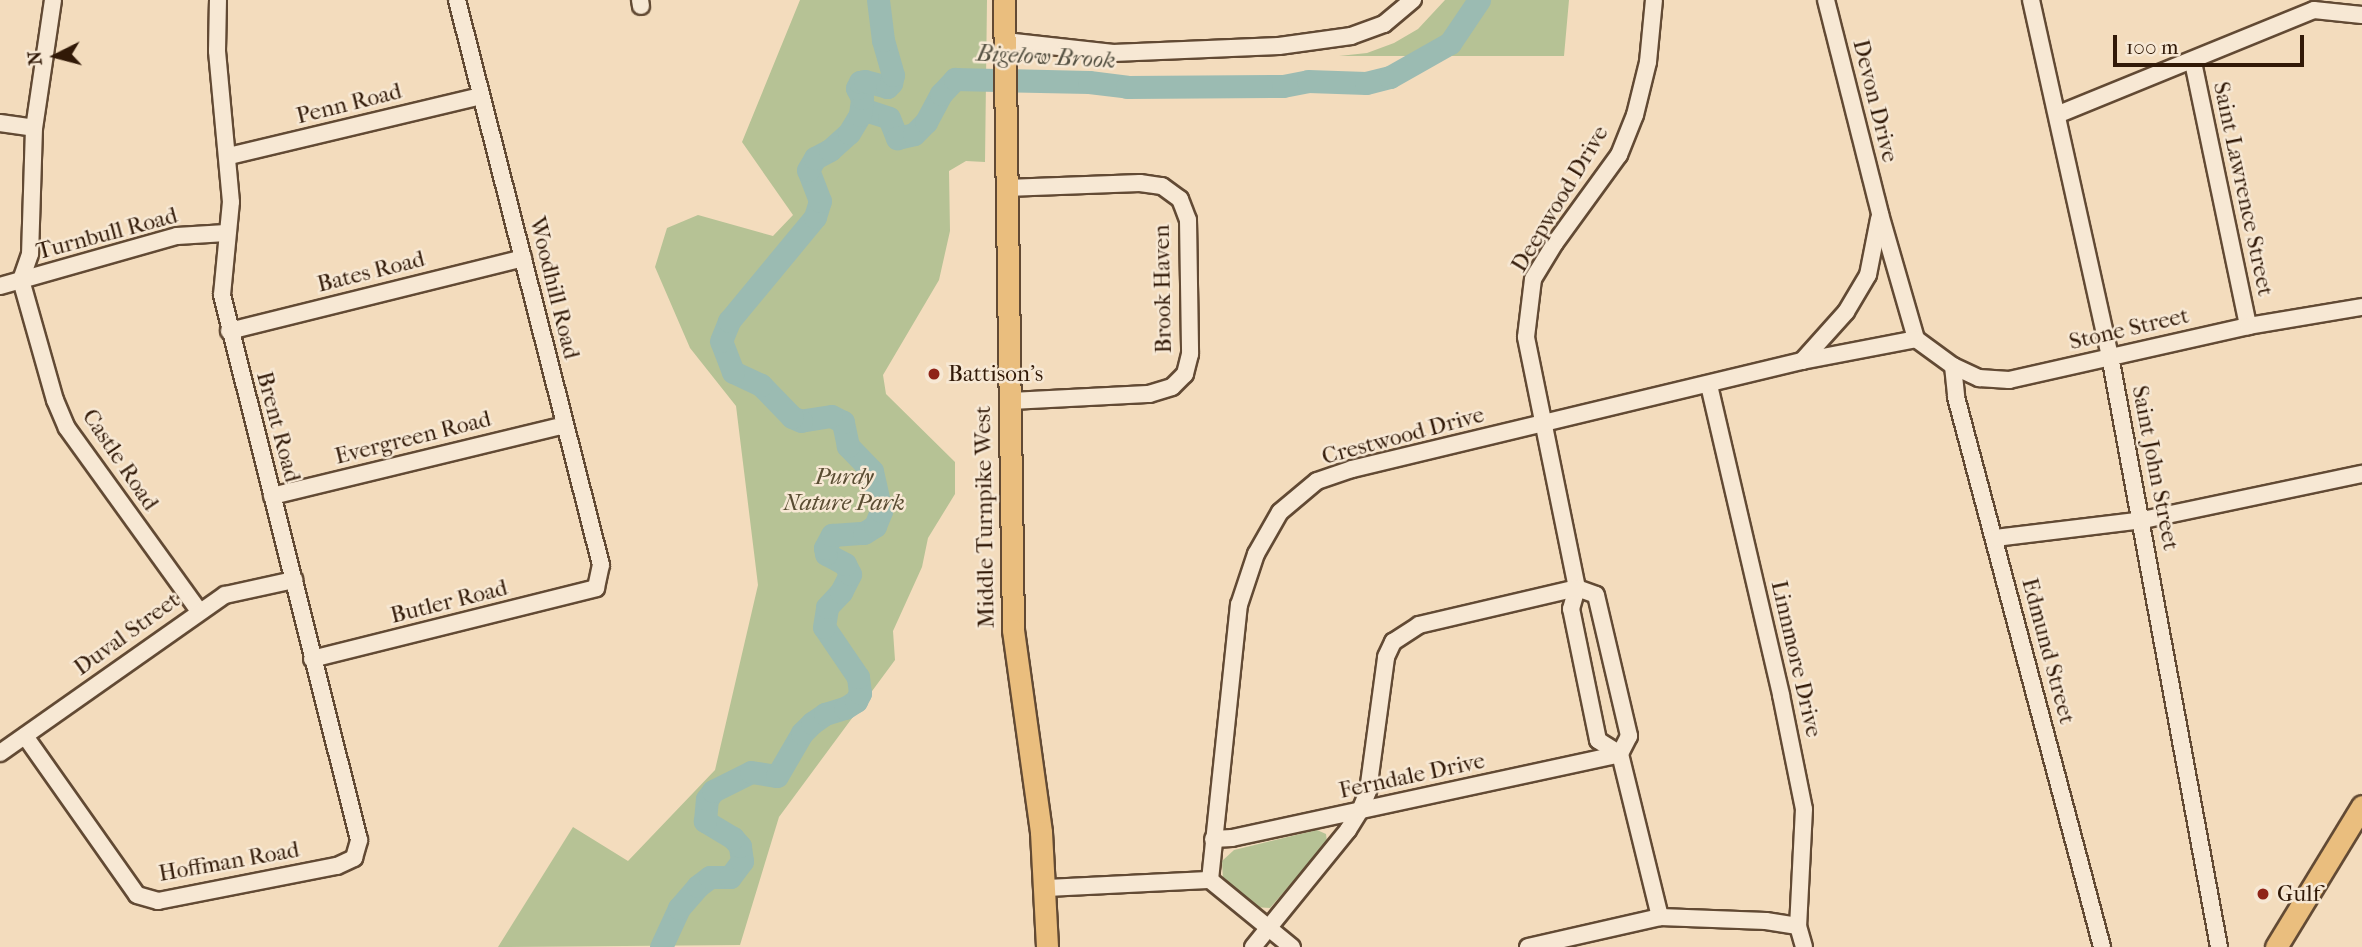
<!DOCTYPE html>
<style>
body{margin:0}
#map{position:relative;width:2362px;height:947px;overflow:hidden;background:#f3dcbd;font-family:"IM FELL French Canon",serif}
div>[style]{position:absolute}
.green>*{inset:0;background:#b6c295}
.river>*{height:23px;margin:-11.5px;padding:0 11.5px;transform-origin:11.5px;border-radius:11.5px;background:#9bbbb2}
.roads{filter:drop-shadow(2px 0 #624a34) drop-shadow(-2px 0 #624a34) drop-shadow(0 2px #624a34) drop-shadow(0 -2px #624a34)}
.minor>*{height:16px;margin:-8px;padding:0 8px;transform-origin:8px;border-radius:8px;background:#f7e8d4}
.major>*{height:21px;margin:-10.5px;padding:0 10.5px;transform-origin:10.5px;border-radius:10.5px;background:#eabe7e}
.dots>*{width:19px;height:19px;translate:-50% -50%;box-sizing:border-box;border:4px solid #f7e8d4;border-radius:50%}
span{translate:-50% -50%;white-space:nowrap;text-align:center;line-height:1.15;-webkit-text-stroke:5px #f7e8d4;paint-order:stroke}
.street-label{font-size:23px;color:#311907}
.poi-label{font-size:23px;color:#311907}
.left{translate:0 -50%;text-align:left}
.park-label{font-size:23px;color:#594c32;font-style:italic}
.water-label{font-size:24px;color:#565243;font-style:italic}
.north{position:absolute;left:21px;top:21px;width:70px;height:70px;-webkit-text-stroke:5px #f7e8d4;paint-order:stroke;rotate:264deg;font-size:19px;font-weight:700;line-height:28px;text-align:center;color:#311907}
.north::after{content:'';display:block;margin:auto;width:24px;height:32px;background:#311907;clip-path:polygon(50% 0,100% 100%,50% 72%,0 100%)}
.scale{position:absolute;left:2113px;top:35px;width:191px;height:32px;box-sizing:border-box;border:4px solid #311907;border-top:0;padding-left:9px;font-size:21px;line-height:24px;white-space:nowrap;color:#311907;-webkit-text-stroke:5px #f7e8d4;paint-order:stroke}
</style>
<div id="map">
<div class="green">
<div style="clip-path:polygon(800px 0,987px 0,985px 162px,966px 161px,949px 171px,950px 231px,939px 280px,883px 375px,886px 394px,955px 462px,955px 494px,928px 538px,922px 567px,893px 631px,895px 660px,779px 817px,740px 945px,498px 947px,573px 827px,628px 861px,715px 770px,758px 585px,736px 406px,690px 348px,655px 267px,667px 228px,698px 215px,773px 236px,793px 215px,742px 142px)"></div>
<div style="clip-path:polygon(1445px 0,1569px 0,1564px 56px,1339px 56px,1367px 53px,1394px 43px,1418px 29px)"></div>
<div style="clip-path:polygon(1317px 830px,1326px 834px,1327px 842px,1270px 908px,1255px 907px,1223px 880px,1222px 861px,1234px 850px)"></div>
</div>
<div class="river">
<div style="left:862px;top:109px;width:28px;rotate:18deg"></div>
<div style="left:889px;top:118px;width:22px;rotate:68deg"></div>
<div style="left:897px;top:138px;width:17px;rotate:-13deg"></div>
<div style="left:914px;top:134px;width:17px;rotate:-45deg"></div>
<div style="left:926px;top:122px;width:32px;rotate:-62deg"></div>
<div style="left:941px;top:94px;width:21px;rotate:-47deg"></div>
<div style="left:955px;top:79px;width:134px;rotate:1.3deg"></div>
<div style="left:1089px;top:82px;width:38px;rotate:7deg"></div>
<div style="left:1127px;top:87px;width:156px;rotate:-0.4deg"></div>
<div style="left:1283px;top:86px;width:25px;rotate:-11deg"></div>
<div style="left:1308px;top:81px;width:58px;rotate:2deg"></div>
<div style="left:1366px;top:83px;width:25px;rotate:-14deg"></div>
<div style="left:1390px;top:77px;width:69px;rotate:-29.5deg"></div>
<div style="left:1450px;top:43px;width:52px;rotate:-56deg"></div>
<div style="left:661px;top:947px;width:43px;rotate:-65.2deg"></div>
<div style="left:679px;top:908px;width:29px;rotate:-49deg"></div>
<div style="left:698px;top:886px;width:15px;rotate:-37deg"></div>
<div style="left:710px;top:877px;width:20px"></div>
<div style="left:730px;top:877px;width:20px;rotate:-53deg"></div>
<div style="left:742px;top:861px;width:15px;rotate:-98deg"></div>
<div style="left:740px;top:846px;width:11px;rotate:-131deg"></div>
<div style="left:733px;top:838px;width:33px;rotate:-149deg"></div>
<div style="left:705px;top:821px;width:22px;rotate:-85deg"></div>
<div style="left:707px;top:799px;width:10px;rotate:-53deg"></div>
<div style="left:713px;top:791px;width:42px;rotate:-26.6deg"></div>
<div style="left:751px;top:772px;width:26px;rotate:9deg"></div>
<div style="left:777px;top:776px;width:50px;rotate:-59.8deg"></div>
<div style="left:802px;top:733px;width:14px;rotate:-45deg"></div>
<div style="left:812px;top:723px;width:16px;rotate:-35deg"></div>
<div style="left:825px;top:714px;width:21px;rotate:-17deg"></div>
<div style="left:845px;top:708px;width:13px;rotate:-32deg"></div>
<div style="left:856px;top:701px;width:9px;rotate:-63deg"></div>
<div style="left:860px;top:693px;width:16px;rotate:-97deg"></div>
<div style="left:858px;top:677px;width:60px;rotate:-124.2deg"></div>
<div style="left:824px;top:627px;width:20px;rotate:-81deg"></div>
<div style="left:827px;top:607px;width:21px;rotate:-47deg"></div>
<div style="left:841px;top:592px;width:20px;rotate:-63deg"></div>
<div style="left:850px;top:574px;width:11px;rotate:-117deg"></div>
<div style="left:845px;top:564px;width:21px;rotate:-152deg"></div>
<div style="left:826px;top:554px;width:6px;rotate:-99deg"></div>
<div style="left:825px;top:548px;width:15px;rotate:-62deg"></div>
<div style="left:832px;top:535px;width:32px;rotate:-4deg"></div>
<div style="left:864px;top:533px;width:13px;rotate:-32deg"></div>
<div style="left:875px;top:526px;width:16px;rotate:-68deg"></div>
<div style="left:881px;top:511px;width:41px;rotate:-102.7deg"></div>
<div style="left:872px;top:471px;width:35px;rotate:-134deg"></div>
<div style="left:848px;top:446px;width:25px;rotate:-102deg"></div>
<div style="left:843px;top:422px;width:13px;rotate:-153deg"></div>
<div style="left:831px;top:416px;width:30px;rotate:171deg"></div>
<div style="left:801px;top:421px;width:10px;rotate:-156deg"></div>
<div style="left:792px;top:417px;width:45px;rotate:-134.1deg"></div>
<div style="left:761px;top:385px;width:31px;rotate:-155deg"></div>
<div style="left:733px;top:372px;width:33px;rotate:-111deg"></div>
<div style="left:721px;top:341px;width:22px;rotate:-68deg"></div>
<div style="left:729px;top:321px;width:135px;rotate:-50.4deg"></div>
<div style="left:815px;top:217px;width:17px;rotate:-73deg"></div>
<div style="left:820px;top:201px;width:33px;rotate:-111deg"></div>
<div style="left:808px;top:170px;width:14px;rotate:-60deg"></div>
<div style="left:815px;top:158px;width:17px;rotate:-28deg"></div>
<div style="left:830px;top:150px;width:25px;rotate:-42deg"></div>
<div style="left:849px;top:133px;width:21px;rotate:-59deg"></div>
<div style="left:860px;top:115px;width:17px;rotate:-83deg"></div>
<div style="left:862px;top:98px;width:11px;rotate:-117deg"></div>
<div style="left:857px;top:88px;width:7px;rotate:-63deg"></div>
<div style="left:860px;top:82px;width:5px;rotate:-11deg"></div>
<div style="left:865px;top:81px;width:23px;rotate:15deg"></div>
<div style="left:887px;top:87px;width:6px;rotate:-45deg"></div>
<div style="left:891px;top:83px;width:8px;rotate:-76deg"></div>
<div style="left:893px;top:75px;width:36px;rotate:-106deg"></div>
<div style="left:883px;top:40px;width:40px;rotate:-97.1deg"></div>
</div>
<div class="roads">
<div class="minor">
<div style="left:53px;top:0;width:129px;rotate:98.4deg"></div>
<div style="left:34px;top:128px;width:126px;rotate:91.8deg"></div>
<div style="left:30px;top:254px;width:28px;rotate:109deg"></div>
<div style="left:21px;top:280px;width:125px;rotate:74.2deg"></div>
<div style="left:55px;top:400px;width:30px;rotate:67deg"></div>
<div style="left:67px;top:428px;width:226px;rotate:54.2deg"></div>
<div style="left:640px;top:0;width:6px;rotate:81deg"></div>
<div style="left:1826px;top:0;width:221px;rotate:75.8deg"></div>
<div style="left:1880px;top:214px;width:130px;rotate:73.9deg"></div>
<div style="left:2031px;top:0;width:365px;rotate:77.5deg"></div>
<div style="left:2110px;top:356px;width:601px;rotate:79.55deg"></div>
<div style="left:1005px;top:41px;width:109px;rotate:6.3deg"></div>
<div style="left:1113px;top:53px;width:166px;rotate:-2.4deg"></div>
<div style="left:1279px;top:46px;width:73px;rotate:-7.9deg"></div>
<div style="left:1351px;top:36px;width:35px;rotate:-20deg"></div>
<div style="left:1384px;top:24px;width:38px;rotate:-40deg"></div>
<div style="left:2193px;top:62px;width:270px;rotate:78.2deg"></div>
<div style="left:2059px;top:114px;width:275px;rotate:-22.2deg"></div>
<div style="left:2314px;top:10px;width:48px;rotate:5.9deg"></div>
<div style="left:0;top:123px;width:34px;rotate:8deg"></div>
<div style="left:229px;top:156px;width:258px;rotate:-13.4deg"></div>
<div style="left:1006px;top:188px;width:134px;rotate:-2.1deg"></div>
<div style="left:1140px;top:183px;width:22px;rotate:8deg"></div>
<div style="left:1162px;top:186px;width:22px;rotate:36deg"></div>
<div style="left:1180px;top:199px;width:22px;rotate:69deg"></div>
<div style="left:1188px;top:220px;width:134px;rotate:89.1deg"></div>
<div style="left:1190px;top:354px;width:21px;rotate:104deg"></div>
<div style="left:1185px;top:374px;width:18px;rotate:135deg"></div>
<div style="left:1172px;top:387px;width:24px;rotate:163deg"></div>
<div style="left:1149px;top:394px;width:140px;rotate:177.1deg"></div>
<div style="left:0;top:286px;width:184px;rotate:-15.8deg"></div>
<div style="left:177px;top:236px;width:49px;rotate:-3.5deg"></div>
<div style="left:229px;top:331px;width:303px;rotate:-13.9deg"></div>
<div style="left:1916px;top:339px;width:46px;rotate:36.1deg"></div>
<div style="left:1953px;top:366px;width:29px;rotate:25deg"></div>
<div style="left:1979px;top:378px;width:30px;rotate:4deg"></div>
<div style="left:2009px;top:380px;width:245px;rotate:-12.7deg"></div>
<div style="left:2248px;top:326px;width:116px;rotate:-9.5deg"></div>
<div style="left:1802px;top:361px;width:66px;rotate:-48.1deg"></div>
<div style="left:1846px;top:312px;width:43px;rotate:-59.3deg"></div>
<div style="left:1868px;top:275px;width:57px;rotate:-78.9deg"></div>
<div style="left:1953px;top:366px;width:31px;rotate:84deg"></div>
<div style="left:1956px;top:397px;width:569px;rotate:75.13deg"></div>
<div style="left:1709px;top:385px;width:318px;rotate:76.9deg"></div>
<div style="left:1781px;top:695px;width:116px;rotate:78.6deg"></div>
<div style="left:1804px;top:809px;width:117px;rotate:92.9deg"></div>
<div style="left:1798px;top:926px;width:22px;rotate:74deg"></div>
<div style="left:272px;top:496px;width:301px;rotate:-13.6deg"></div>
<div style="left:1995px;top:538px;width:149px;rotate:-6.9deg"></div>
<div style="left:2143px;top:520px;width:224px;rotate:-11.9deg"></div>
<div style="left:1577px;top:588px;width:20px;rotate:20deg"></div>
<div style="left:1596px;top:595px;width:145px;rotate:76.8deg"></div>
<div style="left:1629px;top:736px;width:20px;rotate:117deg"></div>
<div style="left:1620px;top:754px;width:168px;rotate:76.2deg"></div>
<div style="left:312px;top:659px;width:293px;rotate:-14deg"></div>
<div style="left:596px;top:588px;width:24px;rotate:-78deg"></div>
<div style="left:601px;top:565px;width:583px;rotate:-104.3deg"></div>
<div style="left:25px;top:736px;width:194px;rotate:54.8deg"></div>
<div style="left:137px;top:895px;width:22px;rotate:16deg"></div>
<div style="left:158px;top:901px;width:182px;rotate:-11.1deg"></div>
<div style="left:337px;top:866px;width:19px;rotate:-25deg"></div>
<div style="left:354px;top:858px;width:19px;rotate:-74deg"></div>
<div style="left:359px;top:840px;width:562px;rotate:-104.11deg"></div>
<div style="left:222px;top:295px;width:93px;rotate:-84.5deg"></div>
<div style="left:231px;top:202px;width:152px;rotate:-95.3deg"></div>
<div style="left:217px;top:51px;width:51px;rotate:-88.9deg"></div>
<div style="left:0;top:753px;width:275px;rotate:-35.1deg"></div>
<div style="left:225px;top:595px;width:71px;rotate:-12.3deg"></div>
<div style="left:1620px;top:754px;width:26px;rotate:-148deg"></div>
<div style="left:1598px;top:740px;width:134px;rotate:-101.6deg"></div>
<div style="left:1571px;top:609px;width:22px;rotate:-74deg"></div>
<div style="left:1577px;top:588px;width:256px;rotate:-101.5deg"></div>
<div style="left:1526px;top:337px;width:58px;rotate:-83.1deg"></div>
<div style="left:1533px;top:279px;width:42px;rotate:-58.6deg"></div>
<div style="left:1555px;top:243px;width:109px;rotate:-54deg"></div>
<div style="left:1619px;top:155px;width:43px;rotate:-68.2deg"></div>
<div style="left:1635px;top:115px;width:55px;rotate:-76.2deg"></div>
<div style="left:1648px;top:62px;width:62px;rotate:-84.5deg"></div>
<div style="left:1213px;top:839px;width:19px;rotate:-3deg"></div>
<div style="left:1232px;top:838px;width:397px;rotate:-12.2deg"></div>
<div style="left:1210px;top:880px;width:277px;rotate:-84deg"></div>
<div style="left:1239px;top:605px;width:54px;rotate:-71.6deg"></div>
<div style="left:1256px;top:554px;width:48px;rotate:-60.3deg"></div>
<div style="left:1280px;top:512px;width:48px;rotate:-40deg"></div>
<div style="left:1317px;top:481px;width:37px;rotate:-19deg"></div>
<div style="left:1352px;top:469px;width:463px;rotate:-13.5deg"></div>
<div style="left:1802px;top:361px;width:116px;rotate:-10.9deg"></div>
<div style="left:1045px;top:888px;width:165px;rotate:-2.8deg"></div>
<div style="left:1210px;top:880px;width:106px;rotate:39.3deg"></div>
<div style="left:1253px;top:947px;width:151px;rotate:-50.9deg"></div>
<div style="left:1348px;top:830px;width:22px;rotate:-58deg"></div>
<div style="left:1360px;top:811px;width:22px;rotate:-68deg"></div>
<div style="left:1368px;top:791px;width:135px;rotate:-82.3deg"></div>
<div style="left:1386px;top:657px;width:17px;rotate:-65deg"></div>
<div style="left:1393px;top:642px;width:31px;rotate:-33deg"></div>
<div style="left:1419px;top:625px;width:162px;rotate:-13.2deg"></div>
<div style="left:1528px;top:947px;width:135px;rotate:-12.8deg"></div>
<div style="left:1660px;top:917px;width:106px;rotate:2.2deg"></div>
<div style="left:1766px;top:921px;width:32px;rotate:9deg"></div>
</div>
<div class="major">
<div style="left:1004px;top:0;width:630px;rotate:89.18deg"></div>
<div style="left:1013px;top:630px;width:204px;rotate:82.1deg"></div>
<div style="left:1041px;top:832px;width:115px;rotate:87deg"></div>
<div style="left:2276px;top:947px;width:165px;rotate:-58.6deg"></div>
</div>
</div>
<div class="dots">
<div style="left:934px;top:374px;background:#8f2418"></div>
<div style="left:2263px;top:894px;background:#8f2418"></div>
</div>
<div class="street-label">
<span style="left:1875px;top:101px;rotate:76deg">Devon Drive</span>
<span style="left:349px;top:104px;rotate:-14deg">Penn Road</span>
<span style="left:2243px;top:189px;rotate:78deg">Saint Lawrence Street</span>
<span style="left:1560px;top:199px;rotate:-59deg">Deepwood Drive</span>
<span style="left:107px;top:234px;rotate:-15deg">Turnbull Road</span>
<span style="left:371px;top:272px;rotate:-14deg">Bates Road</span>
<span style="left:554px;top:288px;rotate:76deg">Woodhill Road</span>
<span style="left:1163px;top:289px;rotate:-91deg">Brook Haven</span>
<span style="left:2129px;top:329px;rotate:-13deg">Stone Street</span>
<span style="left:278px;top:427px;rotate:75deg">Brent Road</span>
<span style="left:1403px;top:436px;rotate:-15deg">Crestwood Drive</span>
<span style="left:413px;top:438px;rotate:-14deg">Evergreen Road</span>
<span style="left:120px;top:460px;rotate:56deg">Castle Road</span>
<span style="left:2155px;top:468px;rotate:79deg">Saint John Street</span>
<span style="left:985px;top:517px;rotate:-91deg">Middle Turnpike West</span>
<span style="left:449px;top:602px;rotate:-14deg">Butler Road</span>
<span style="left:127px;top:634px;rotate:-36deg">Duval Street</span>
<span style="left:2048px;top:651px;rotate:75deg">Edmund Street</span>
<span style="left:1796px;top:659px;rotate:77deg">Linnmore Drive</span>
<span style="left:1412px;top:776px;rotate:-12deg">Ferndale Drive</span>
<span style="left:229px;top:862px;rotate:-10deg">Hoffman Road</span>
</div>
<div class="poi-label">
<span class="left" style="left:948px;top:374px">Battison's</span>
<span class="left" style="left:2277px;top:894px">Gulf</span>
</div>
<div class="park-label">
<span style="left:844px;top:490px">Purdy<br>Nature Park</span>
</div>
<div class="water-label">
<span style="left:1046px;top:57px;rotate:3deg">Bigelow Brook</span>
</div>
<div class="north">N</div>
<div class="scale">100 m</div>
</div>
